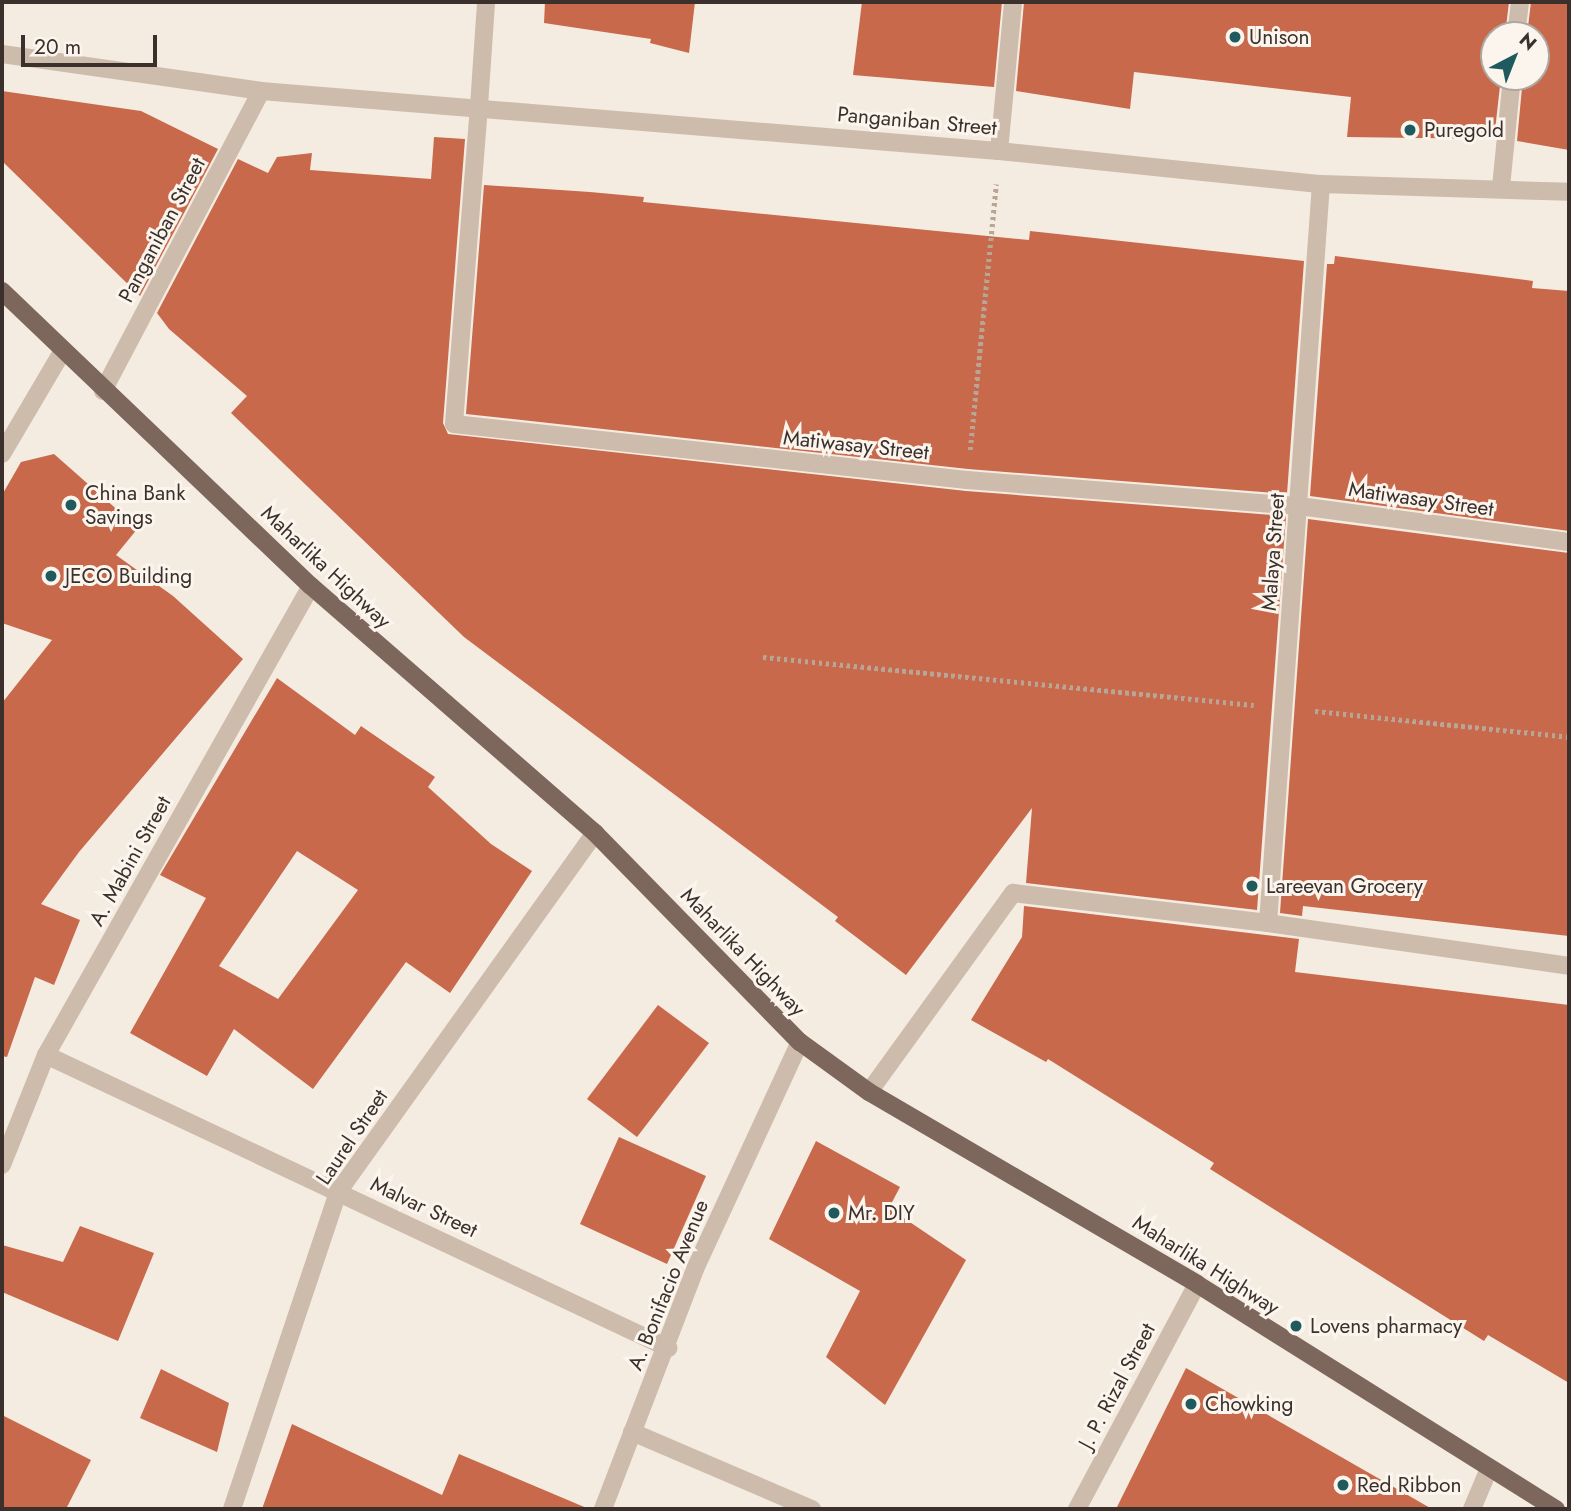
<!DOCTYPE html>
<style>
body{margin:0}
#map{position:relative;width:1571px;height:1511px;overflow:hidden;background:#f4ebe1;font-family:Jost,sans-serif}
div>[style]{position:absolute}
.building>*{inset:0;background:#c8694b}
.path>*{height:4.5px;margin-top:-2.25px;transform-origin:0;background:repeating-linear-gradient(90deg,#b9a596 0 3.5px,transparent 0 7px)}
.pedestrian>*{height:18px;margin:-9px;padding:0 9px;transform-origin:9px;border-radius:9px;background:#cdbbac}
.minor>*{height:18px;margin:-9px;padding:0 9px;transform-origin:9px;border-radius:9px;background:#cdbbac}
.tertiary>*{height:18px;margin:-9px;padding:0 9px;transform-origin:9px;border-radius:9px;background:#cdbbac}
.primary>*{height:18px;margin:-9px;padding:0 9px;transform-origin:9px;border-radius:9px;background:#7d675c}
.dots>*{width:19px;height:19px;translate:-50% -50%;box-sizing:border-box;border:4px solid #fbf5ee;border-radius:50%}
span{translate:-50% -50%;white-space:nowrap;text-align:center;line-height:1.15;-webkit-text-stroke:6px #fbf5ee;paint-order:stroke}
.poi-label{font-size:21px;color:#3b302b}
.left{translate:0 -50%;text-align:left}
.street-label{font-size:21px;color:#3b302b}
.frame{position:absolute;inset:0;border:4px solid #3b302b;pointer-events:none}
.north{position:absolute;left:1480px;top:21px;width:70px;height:70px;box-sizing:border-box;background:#fbf5ee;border:2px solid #aea6a0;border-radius:50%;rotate:42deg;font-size:19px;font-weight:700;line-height:28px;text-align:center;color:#3b302b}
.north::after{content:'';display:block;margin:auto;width:24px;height:32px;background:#1f5a5e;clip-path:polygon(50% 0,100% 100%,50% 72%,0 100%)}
.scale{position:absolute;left:21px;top:35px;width:136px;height:32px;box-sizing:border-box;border:4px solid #3b302b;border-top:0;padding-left:9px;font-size:21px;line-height:24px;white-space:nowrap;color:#3b302b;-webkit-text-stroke:5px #fbf5ee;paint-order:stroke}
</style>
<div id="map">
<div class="building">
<div style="clip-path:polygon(545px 2px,695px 2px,689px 53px,650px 43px,651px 39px,544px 23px)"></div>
<div style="clip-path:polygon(862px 2px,1002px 2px,994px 87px,853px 75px)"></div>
<div style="clip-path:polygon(1024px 2px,1509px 2px,1505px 35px,1494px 35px,1494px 77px,1501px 77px,1494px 139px,1347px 137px,1351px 97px,1134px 72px,1130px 109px,1016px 91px)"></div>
<div style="clip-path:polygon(1531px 2px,1569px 2px,1569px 150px,1517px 141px,1523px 77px,1536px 77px,1536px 35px,1527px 35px)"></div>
<div style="clip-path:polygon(2px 91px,141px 111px,218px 149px,140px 296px,2px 161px)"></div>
<div style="clip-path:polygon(434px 137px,465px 139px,443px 423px,448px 434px,966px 491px,1286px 516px,1257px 910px,1026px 883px,1032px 808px,906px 975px,835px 921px,838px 917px,464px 637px,231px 413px,247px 396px,169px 329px,157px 313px,238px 159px,268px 173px,277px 157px,312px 153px,310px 170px,431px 179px)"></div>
<div style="clip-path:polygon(484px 185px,590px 192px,644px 197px,643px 202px,1029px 240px,1030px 231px,1304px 261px,1287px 494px,968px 469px,466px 414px)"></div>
<div style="clip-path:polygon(1335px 256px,1533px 281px,1532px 288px,1569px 291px,1569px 531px,1310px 496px,1327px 264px,1334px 264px)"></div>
<div style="clip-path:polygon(54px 454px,138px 528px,116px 555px,173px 596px,243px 659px,79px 852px,41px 904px,80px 920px,54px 985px,35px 977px,7px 1057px,2px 1056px,2px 703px,52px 640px,2px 623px,2px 495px,21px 462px)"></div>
<div style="clip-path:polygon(1308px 519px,1569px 553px,1569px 936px,1303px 906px,1302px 916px,1280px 913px)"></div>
<div style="clip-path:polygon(evenodd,277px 678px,355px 735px,361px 726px,435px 777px,428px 787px,491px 844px,532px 871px,450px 993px,406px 962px,313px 1089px,234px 1029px,207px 1076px,130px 1033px,206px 898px,160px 875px,277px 678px,297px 851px,358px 890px,278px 999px,219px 966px,297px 851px)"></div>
<div style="clip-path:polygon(1024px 906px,1299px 939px,1295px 972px,1569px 1005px,1569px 1383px,1488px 1335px,1484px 1341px,1210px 1169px,1214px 1163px,1048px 1059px,1046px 1062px,971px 1020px,1022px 937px)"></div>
<div style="clip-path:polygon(658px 1005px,709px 1043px,637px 1137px,587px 1099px)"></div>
<div style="clip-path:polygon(619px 1137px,706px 1176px,667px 1264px,580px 1224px)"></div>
<div style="clip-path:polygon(816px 1141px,900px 1187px,889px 1208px,966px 1260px,885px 1405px,826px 1357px,860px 1291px,769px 1239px)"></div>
<div style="clip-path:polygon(80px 1226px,154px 1253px,118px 1341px,2px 1292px,2px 1245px,63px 1262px)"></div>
<div style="clip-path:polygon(1186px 1368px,1432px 1509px,1116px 1509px)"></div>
<div style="clip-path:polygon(161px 1369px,229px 1403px,217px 1452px,140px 1418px)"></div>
<div style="clip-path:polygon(2px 1415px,91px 1460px,66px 1509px,2px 1509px)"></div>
<div style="clip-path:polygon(292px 1424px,442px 1495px,459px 1454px,589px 1509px,262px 1509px)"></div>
</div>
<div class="path">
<div style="left:970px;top:450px;width:267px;rotate:-84.4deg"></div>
<div style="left:763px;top:657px;width:493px;rotate:5.6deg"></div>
<div style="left:1315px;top:711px;width:255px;rotate:5.8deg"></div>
</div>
<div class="pedestrian">
<div style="left:479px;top:106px;width:319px;rotate:94.5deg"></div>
<div style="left:454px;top:424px;width:516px;rotate:6.23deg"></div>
<div style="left:967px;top:480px;width:333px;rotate:4.5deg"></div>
<div style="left:1299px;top:506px;width:272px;rotate:7.6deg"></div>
<div style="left:1268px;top:923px;width:741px;rotate:-85.9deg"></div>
<div style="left:869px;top:1092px;width:246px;rotate:-54.1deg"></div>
<div style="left:1013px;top:893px;width:257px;rotate:6.7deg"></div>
<div style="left:1268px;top:923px;width:304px;rotate:8.1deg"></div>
</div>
<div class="minor">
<div style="left:1516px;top:35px;width:33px;rotate:-83deg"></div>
<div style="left:479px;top:106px;width:104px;rotate:-86.1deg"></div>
<div style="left:999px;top:151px;width:150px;rotate:-84.6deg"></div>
<div style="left:1501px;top:187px;width:111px;rotate:-84.3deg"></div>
<div style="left:103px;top:391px;width:339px;rotate:-62.2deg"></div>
<div style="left:2px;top:454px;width:118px;rotate:-59.5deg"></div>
<div style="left:46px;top:1055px;width:688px;rotate:25.22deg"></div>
<div style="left:2px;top:1165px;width:118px;rotate:-68.2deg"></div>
<div style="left:46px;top:1055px;width:539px;rotate:-60.53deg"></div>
<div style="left:632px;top:1432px;width:196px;rotate:23.2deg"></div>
<div style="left:603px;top:1509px;width:257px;rotate:-69deg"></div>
<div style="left:695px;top:1269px;width:250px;rotate:-65.2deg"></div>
<div style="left:1077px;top:1509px;width:255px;rotate:-61.9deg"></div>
</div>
<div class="tertiary">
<div style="left:2px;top:54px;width:262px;rotate:8.1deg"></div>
<div style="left:261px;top:91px;width:740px;rotate:4.65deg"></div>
<div style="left:999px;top:151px;width:324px;rotate:5.9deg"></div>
<div style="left:1321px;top:184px;width:248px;rotate:1.8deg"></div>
<div style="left:232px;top:1509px;width:334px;rotate:-71.5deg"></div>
<div style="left:338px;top:1192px;width:442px;rotate:-54.4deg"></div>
<div style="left:1472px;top:1509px;width:41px;rotate:-67.2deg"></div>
</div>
<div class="primary">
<div style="left:2px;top:291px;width:427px;rotate:43.7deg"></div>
<div style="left:311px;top:586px;width:376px;rotate:41deg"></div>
<div style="left:595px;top:833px;width:293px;rotate:45.6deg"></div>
<div style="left:800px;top:1042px;width:85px;rotate:35.9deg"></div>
<div style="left:869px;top:1092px;width:380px;rotate:30.3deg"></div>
<div style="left:1197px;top:1284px;width:424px;rotate:32.1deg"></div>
</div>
<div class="dots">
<div style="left:1235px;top:37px;background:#1f5a5e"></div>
<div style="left:1410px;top:130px;background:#1f5a5e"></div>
<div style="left:71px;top:505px;background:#1f5a5e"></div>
<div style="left:51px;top:576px;background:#1f5a5e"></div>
<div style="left:1252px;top:886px;background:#1f5a5e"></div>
<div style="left:834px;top:1213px;background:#1f5a5e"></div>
<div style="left:1296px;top:1326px;background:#1f5a5e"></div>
<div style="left:1191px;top:1404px;background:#1f5a5e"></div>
<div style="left:1343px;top:1485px;background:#1f5a5e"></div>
</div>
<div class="poi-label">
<span class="left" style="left:1249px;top:37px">Unison</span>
<span class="left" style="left:1424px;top:130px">Puregold</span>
<span class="left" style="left:85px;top:505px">China Bank<br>Savings</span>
<span class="left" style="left:65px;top:576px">JECO Building</span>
<span class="left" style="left:1266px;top:886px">Lareevan Grocery</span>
<span class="left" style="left:848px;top:1213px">Mr. DIY</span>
<span class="left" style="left:1310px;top:1326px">Lovens pharmacy</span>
<span class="left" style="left:1205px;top:1404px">Chowking</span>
<span class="left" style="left:1357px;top:1485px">Red Ribbon</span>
</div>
<div class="street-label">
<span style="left:917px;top:121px;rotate:5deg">Panganiban Street</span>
<span style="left:162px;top:230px;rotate:-62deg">Panganiban Street</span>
<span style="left:856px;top:445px;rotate:6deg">Matiwasay Street</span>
<span style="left:1421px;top:499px;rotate:8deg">Matiwasay Street</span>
<span style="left:1273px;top:552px;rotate:-86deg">Malaya Street</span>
<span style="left:326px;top:567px;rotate:43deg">Maharlika Highway</span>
<span style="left:130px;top:861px;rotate:-61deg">A. Mabini Street</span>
<span style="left:743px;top:952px;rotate:46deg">Maharlika Highway</span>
<span style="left:352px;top:1137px;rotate:-56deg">Laurel Street</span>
<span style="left:424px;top:1207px;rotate:25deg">Malvar Street</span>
<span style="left:1206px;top:1265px;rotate:32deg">Maharlika Highway</span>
<span style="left:668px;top:1285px;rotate:-68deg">A. Bonifacio Avenue</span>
<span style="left:1117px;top:1386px;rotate:-62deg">J. P. Rizal Street</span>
</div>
<div class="frame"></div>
<div class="north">N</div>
<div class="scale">20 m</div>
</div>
